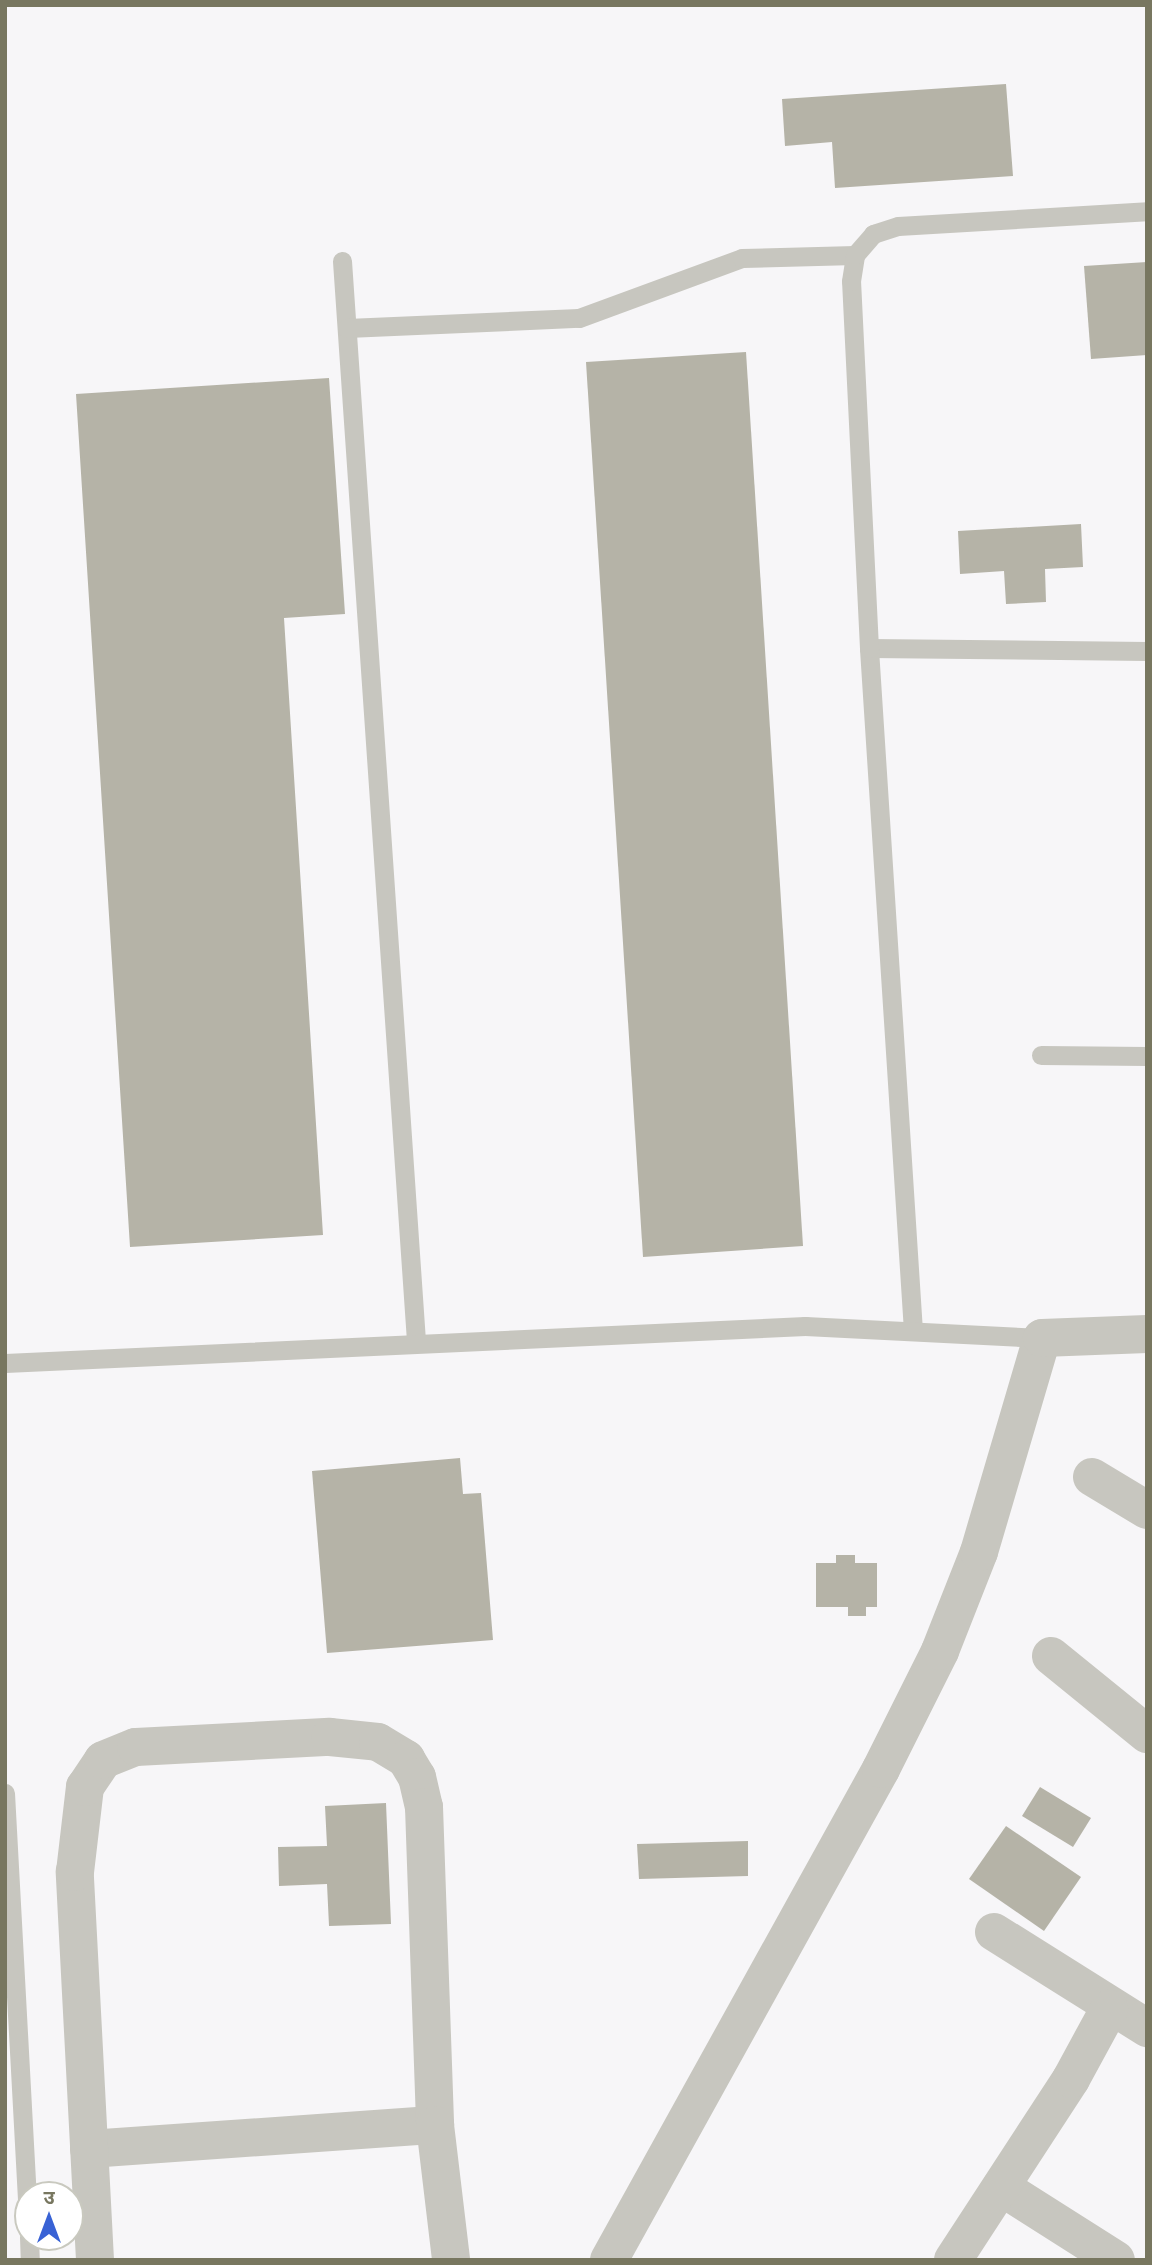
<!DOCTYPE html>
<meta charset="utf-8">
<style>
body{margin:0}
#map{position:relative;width:1152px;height:2265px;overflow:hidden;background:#f7f6f8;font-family:"Noto Sans","Noto Sans Devanagari",sans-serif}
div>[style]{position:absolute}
.building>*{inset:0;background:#b5b3a7}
.service>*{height:19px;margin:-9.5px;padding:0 9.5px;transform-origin:9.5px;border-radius:9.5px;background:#c7c6bf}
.minor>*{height:38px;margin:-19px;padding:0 19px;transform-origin:19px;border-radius:19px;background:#c7c6bf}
span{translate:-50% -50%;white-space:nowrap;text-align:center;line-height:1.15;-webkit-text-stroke:7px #fff;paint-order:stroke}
.frame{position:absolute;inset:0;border:7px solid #787760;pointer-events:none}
.north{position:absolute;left:14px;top:2181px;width:70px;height:70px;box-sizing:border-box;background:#fff;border:2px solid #c9c9bf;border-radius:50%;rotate:0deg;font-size:19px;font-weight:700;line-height:28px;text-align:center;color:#787760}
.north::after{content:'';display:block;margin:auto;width:24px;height:32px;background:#3862d5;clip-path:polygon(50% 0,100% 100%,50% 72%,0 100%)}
</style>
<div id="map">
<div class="building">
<div style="clip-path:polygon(1006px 84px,1013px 176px,835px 188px,832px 142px,785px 146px,782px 99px)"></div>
<div style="clip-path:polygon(1147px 262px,1147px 355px,1091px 359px,1084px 266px)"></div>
<div style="clip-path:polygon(746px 352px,803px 1246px,643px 1257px,586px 362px)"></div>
<div style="clip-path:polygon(329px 378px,345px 614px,284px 618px,323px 1235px,130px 1247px,76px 394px)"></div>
<div style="clip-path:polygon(1081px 524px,1083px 567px,1045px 569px,1046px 602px,1006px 604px,1004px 571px,960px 574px,958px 531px)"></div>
<div style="clip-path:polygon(460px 1458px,463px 1494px,481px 1493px,493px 1640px,327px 1653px,312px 1471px)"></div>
<div style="clip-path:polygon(836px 1555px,855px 1555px,855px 1563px,877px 1563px,877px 1607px,866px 1607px,866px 1616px,848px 1616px,848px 1607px,816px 1607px,816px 1563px,836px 1563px)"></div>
<div style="clip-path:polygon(1040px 1787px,1091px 1818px,1073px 1847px,1022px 1816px)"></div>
<div style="clip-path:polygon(386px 1803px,391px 1924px,329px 1926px,327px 1884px,279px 1886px,278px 1847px,327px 1846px,325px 1806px)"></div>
<div style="clip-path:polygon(1006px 1826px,1081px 1877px,1044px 1931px,969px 1879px)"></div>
<div style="clip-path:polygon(748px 1841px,748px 1876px,639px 1879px,637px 1844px)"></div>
</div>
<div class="service">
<div style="left:342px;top:261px;width:1083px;rotate:86.08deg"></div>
<div style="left:347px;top:328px;width:232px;rotate:-2.5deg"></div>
<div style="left:579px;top:318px;width:174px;rotate:-20.2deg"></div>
<div style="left:742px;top:258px;width:113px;rotate:-1.5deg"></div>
<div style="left:869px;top:648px;width:278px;rotate:0.6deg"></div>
<div style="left:1041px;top:1055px;width:106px;rotate:0.5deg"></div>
<div style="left:913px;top:1331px;width:684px;rotate:-93.69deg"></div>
<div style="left:869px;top:648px;width:367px;rotate:-92.8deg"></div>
<div style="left:851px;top:281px;width:26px;rotate:-81deg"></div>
<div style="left:855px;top:255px;width:28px;rotate:-49deg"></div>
<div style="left:873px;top:234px;width:26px;rotate:-18deg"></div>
<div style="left:898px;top:226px;width:249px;rotate:-3.4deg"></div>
<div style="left:5px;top:1363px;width:801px;rotate:-2.65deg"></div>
<div style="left:805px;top:1326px;width:237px;rotate:2.9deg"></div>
<div style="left:5px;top:1793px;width:425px;rotate:86.9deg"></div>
<div style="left:29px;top:2237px;width:23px;rotate:88deg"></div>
</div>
<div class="minor">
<div style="left:1092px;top:1477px;width:64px;rotate:31deg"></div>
<div style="left:1051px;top:1656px;width:124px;rotate:39.1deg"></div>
<div style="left:994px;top:1932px;width:181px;rotate:32.1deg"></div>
<div style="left:89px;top:2149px;width:347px;rotate:-4deg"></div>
<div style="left:1001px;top:2187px;width:136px;rotate:32.4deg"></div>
<div style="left:95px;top:2260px;width:389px;rotate:-93deg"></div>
<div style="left:75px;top:1872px;width:86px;rotate:-83.3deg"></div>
<div style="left:85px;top:1787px;width:32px;rotate:-56deg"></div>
<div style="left:103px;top:1760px;width:35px;rotate:-22deg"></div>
<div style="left:136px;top:1747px;width:194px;rotate:-3deg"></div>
<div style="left:330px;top:1737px;width:48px;rotate:5.9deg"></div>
<div style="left:378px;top:1742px;width:33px;rotate:31deg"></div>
<div style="left:406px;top:1759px;width:21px;rotate:59deg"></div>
<div style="left:417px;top:1777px;width:31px;rotate:77deg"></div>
<div style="left:424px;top:1807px;width:318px;rotate:88deg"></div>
<div style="left:435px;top:2125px;width:136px;rotate:83.2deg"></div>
<div style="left:609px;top:2260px;width:561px;rotate:-61.01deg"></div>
<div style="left:881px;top:1769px;width:132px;rotate:-63.4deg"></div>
<div style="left:940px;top:1651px;width:106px;rotate:-68.5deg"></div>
<div style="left:979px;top:1552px;width:223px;rotate:-73.6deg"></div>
<div style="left:1042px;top:1338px;width:105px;rotate:-2.2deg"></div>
<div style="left:953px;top:2260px;width:216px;rotate:-56.9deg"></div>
<div style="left:1071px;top:2079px;width:80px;rotate:-61.5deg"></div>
</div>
<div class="frame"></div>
<div class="north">उ</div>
</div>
